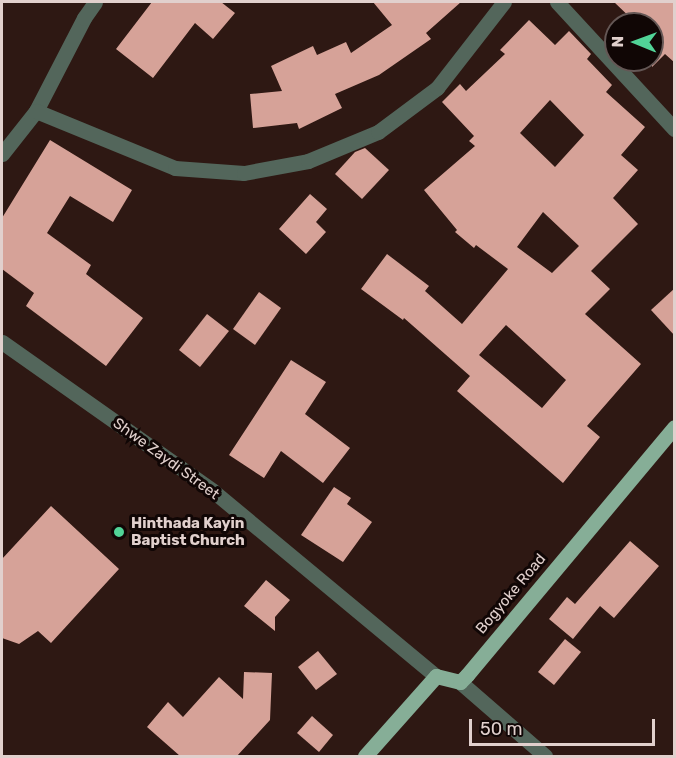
<!DOCTYPE html>
<style>
body{margin:0}
#map{position:relative;width:676px;height:758px;overflow:hidden;background:#2e1813;font-family:Rubik,sans-serif}
div>[style]{position:absolute}
.building>*{inset:0;background:#d6a298}
.minor>*{height:15px;margin:-7.5px;padding:0 7.5px;transform-origin:7.5px;border-radius:7.5px;background:#53665b}
.major>*{height:15px;margin:-7.5px;padding:0 7.5px;transform-origin:7.5px;border-radius:7.5px;background:#86ae97}
.dots>*{width:16px;height:16px;translate:-50% -50%;box-sizing:border-box;border:3px solid #100605;border-radius:50%}
span{translate:-50% -50%;white-space:nowrap;text-align:center;line-height:1.15;-webkit-text-stroke:6px #100605;paint-order:stroke}
.street-label{font-size:15px;color:#e1d0cd}
.poi-label{font-size:15px;color:#e1d0cd;font-weight:700}
.left{translate:0 -50%;text-align:left}
.frame{position:absolute;inset:0;border:3px solid #e1d0cd;pointer-events:none}
.north{position:absolute;left:604px;top:12px;width:60px;height:60px;box-sizing:border-box;background:#100605;border:2px solid #645755;border-radius:50%;rotate:271deg;font-size:16px;font-weight:700;line-height:24px;text-align:center;color:#e1d0cd}
.north::after{content:'';display:block;margin:auto;width:21px;height:27px;background:#51d397;clip-path:polygon(50% 0,100% 100%,50% 72%,0 100%)}
.scale{position:absolute;left:469px;top:719px;width:186px;height:27px;box-sizing:border-box;border:3px solid #e1d0cd;border-top:0;padding-left:8px;font-size:18px;line-height:21px;white-space:nowrap;color:#e1d0cd;-webkit-text-stroke:4px #100605;paint-order:stroke}
</style>
<div id="map">
<div class="building">
<div style="clip-path:polygon(152px 2px,221px 2px,235px 13px,213px 39px,195px 23px,153px 78px,116px 49px)"></div>
<div style="clip-path:polygon(373px 2px,461px 2px,426px 33px,431px 39px,379px 75px,335px 94px,342px 108px,299px 129px,297px 123px,253px 128px,250px 94px,282px 91px,271px 66px,313px 46px,317px 55px,346px 42px,351px 53px,392px 25px)"></div>
<div style="clip-path:polygon(614px 2px,675px 2px,675px 63px,665px 54px,652px 67px,652px 24px,637px 24px)"></div>
<div style="clip-path:polygon(evenodd,529px 20px,555px 45px,569px 31px,591px 54px,587px 59px,612px 85px,606px 92px,645px 127px,621px 155px,638px 170px,613px 198px,638px 224px,591px 271px,610px 289px,585px 314px,641px 364px,587px 426px,600px 437px,563px 483px,457px 391px,470px 376px,404px 318px,403px 320px,361px 289px,387px 254px,429px 286px,425px 291px,462px 324px,508px 269px,476px 245px,474px 248px,455px 232px,457px 230px,424px 190px,475px 146px,469px 141px,474px 136px,442px 102px,460px 84px,466px 91px,505px 54px,500px 50px,529px 20px,550px 100px,584px 135px,555px 167px,520px 133px,550px 100px,529px 20px,543px 212px,579px 246px,552px 273px,517px 247px,543px 212px,529px 20px,506px 325px,566px 380px,542px 408px,479px 355px,506px 325px)"></div>
<div style="clip-path:polygon(50px 140px,132px 190px,113px 222px,70px 196px,47px 233px,91px 265px,86px 274px,143px 318px,106px 366px,26px 306px,34px 293px,2px 269px,2px 218px)"></div>
<div style="clip-path:polygon(365px 148px,389px 170px,362px 199px,335px 174px,355px 152px)"></div>
<div style="clip-path:polygon(310px 194px,327px 209px,316px 222px,326px 232px,306px 254px,279px 229px)"></div>
<div style="clip-path:polygon(675px 288px,675px 336px,651px 310px)"></div>
<div style="clip-path:polygon(259px 292px,281px 308px,255px 345px,233px 329px)"></div>
<div style="clip-path:polygon(207px 314px,229px 331px,200px 367px,179px 350px)"></div>
<div style="clip-path:polygon(291px 360px,326px 382px,305px 414px,350px 448px,323px 483px,281px 451px,264px 478px,229px 455px)"></div>
<div style="clip-path:polygon(334px 487px,351px 498px,347px 504px,372px 522px,343px 562px,301px 535px)"></div>
<div style="clip-path:polygon(51px 506px,119px 569px,51px 643px,38px 631px,19px 644px,2px 638px,2px 559px)"></div>
<div style="clip-path:polygon(630px 541px,659px 566px,614px 618px,600px 606px,573px 639px,549px 619px,567px 597px,575px 604px)"></div>
<div style="clip-path:polygon(266px 580px,290px 600px,275px 617px,275px 631px,244px 606px)"></div>
<div style="clip-path:polygon(565px 639px,581px 652px,554px 685px,538px 672px)"></div>
<div style="clip-path:polygon(318px 651px,337px 674px,316px 690px,298px 667px)"></div>
<div style="clip-path:polygon(244px 672px,272px 673px,270px 720px,237px 756px,180px 756px,147px 727px,168px 702px,183px 717px,219px 677px,243px 699px)"></div>
<div style="clip-path:polygon(312px 716px,333px 735px,319px 752px,297px 733px)"></div>
</div>
<div class="minor">
<div style="left:557px;top:2px;width:173px;rotate:47.3deg"></div>
<div style="left:36px;top:111px;width:105px;rotate:-62.7deg"></div>
<div style="left:84px;top:18px;width:19px;rotate:-55deg"></div>
<div style="left:2px;top:154px;width:55px;rotate:-51.7deg"></div>
<div style="left:36px;top:111px;width:150px;rotate:22.3deg"></div>
<div style="left:175px;top:168px;width:69px;rotate:4.1deg"></div>
<div style="left:244px;top:173px;width:65px;rotate:-10.6deg"></div>
<div style="left:308px;top:161px;width:76px;rotate:-22.5deg"></div>
<div style="left:378px;top:132px;width:74px;rotate:-36.7deg"></div>
<div style="left:437px;top:88px;width:109px;rotate:-52.1deg"></div>
<div style="left:2px;top:342px;width:258px;rotate:35.2deg"></div>
<div style="left:213px;top:491px;width:290px;rotate:39.7deg"></div>
<div style="left:460px;top:682px;width:113px;rotate:41deg"></div>
</div>
<div class="major">
<div style="left:365px;top:756px;width:107px;rotate:-48.4deg"></div>
<div style="left:436px;top:676px;width:25px;rotate:14deg"></div>
<div style="left:460px;top:682px;width:10px;rotate:-45deg"></div>
<div style="left:467px;top:675px;width:323px;rotate:-50.1deg"></div>
</div>
<div class="dots">
<div style="left:119px;top:532px;background:#51d397"></div>
</div>
<div class="street-label">
<span style="left:166px;top:459px;rotate:36deg">Shwe Zaydi Street</span>
<span style="left:511px;top:594px;rotate:-50deg">Bogyoke Road</span>
</div>
<div class="poi-label">
<span class="left" style="left:131px;top:532px">Hinthada Kayin<br>Baptist Church</span>
</div>
<div class="frame"></div>
<div class="north">N</div>
<div class="scale">50 m</div>
</div>
